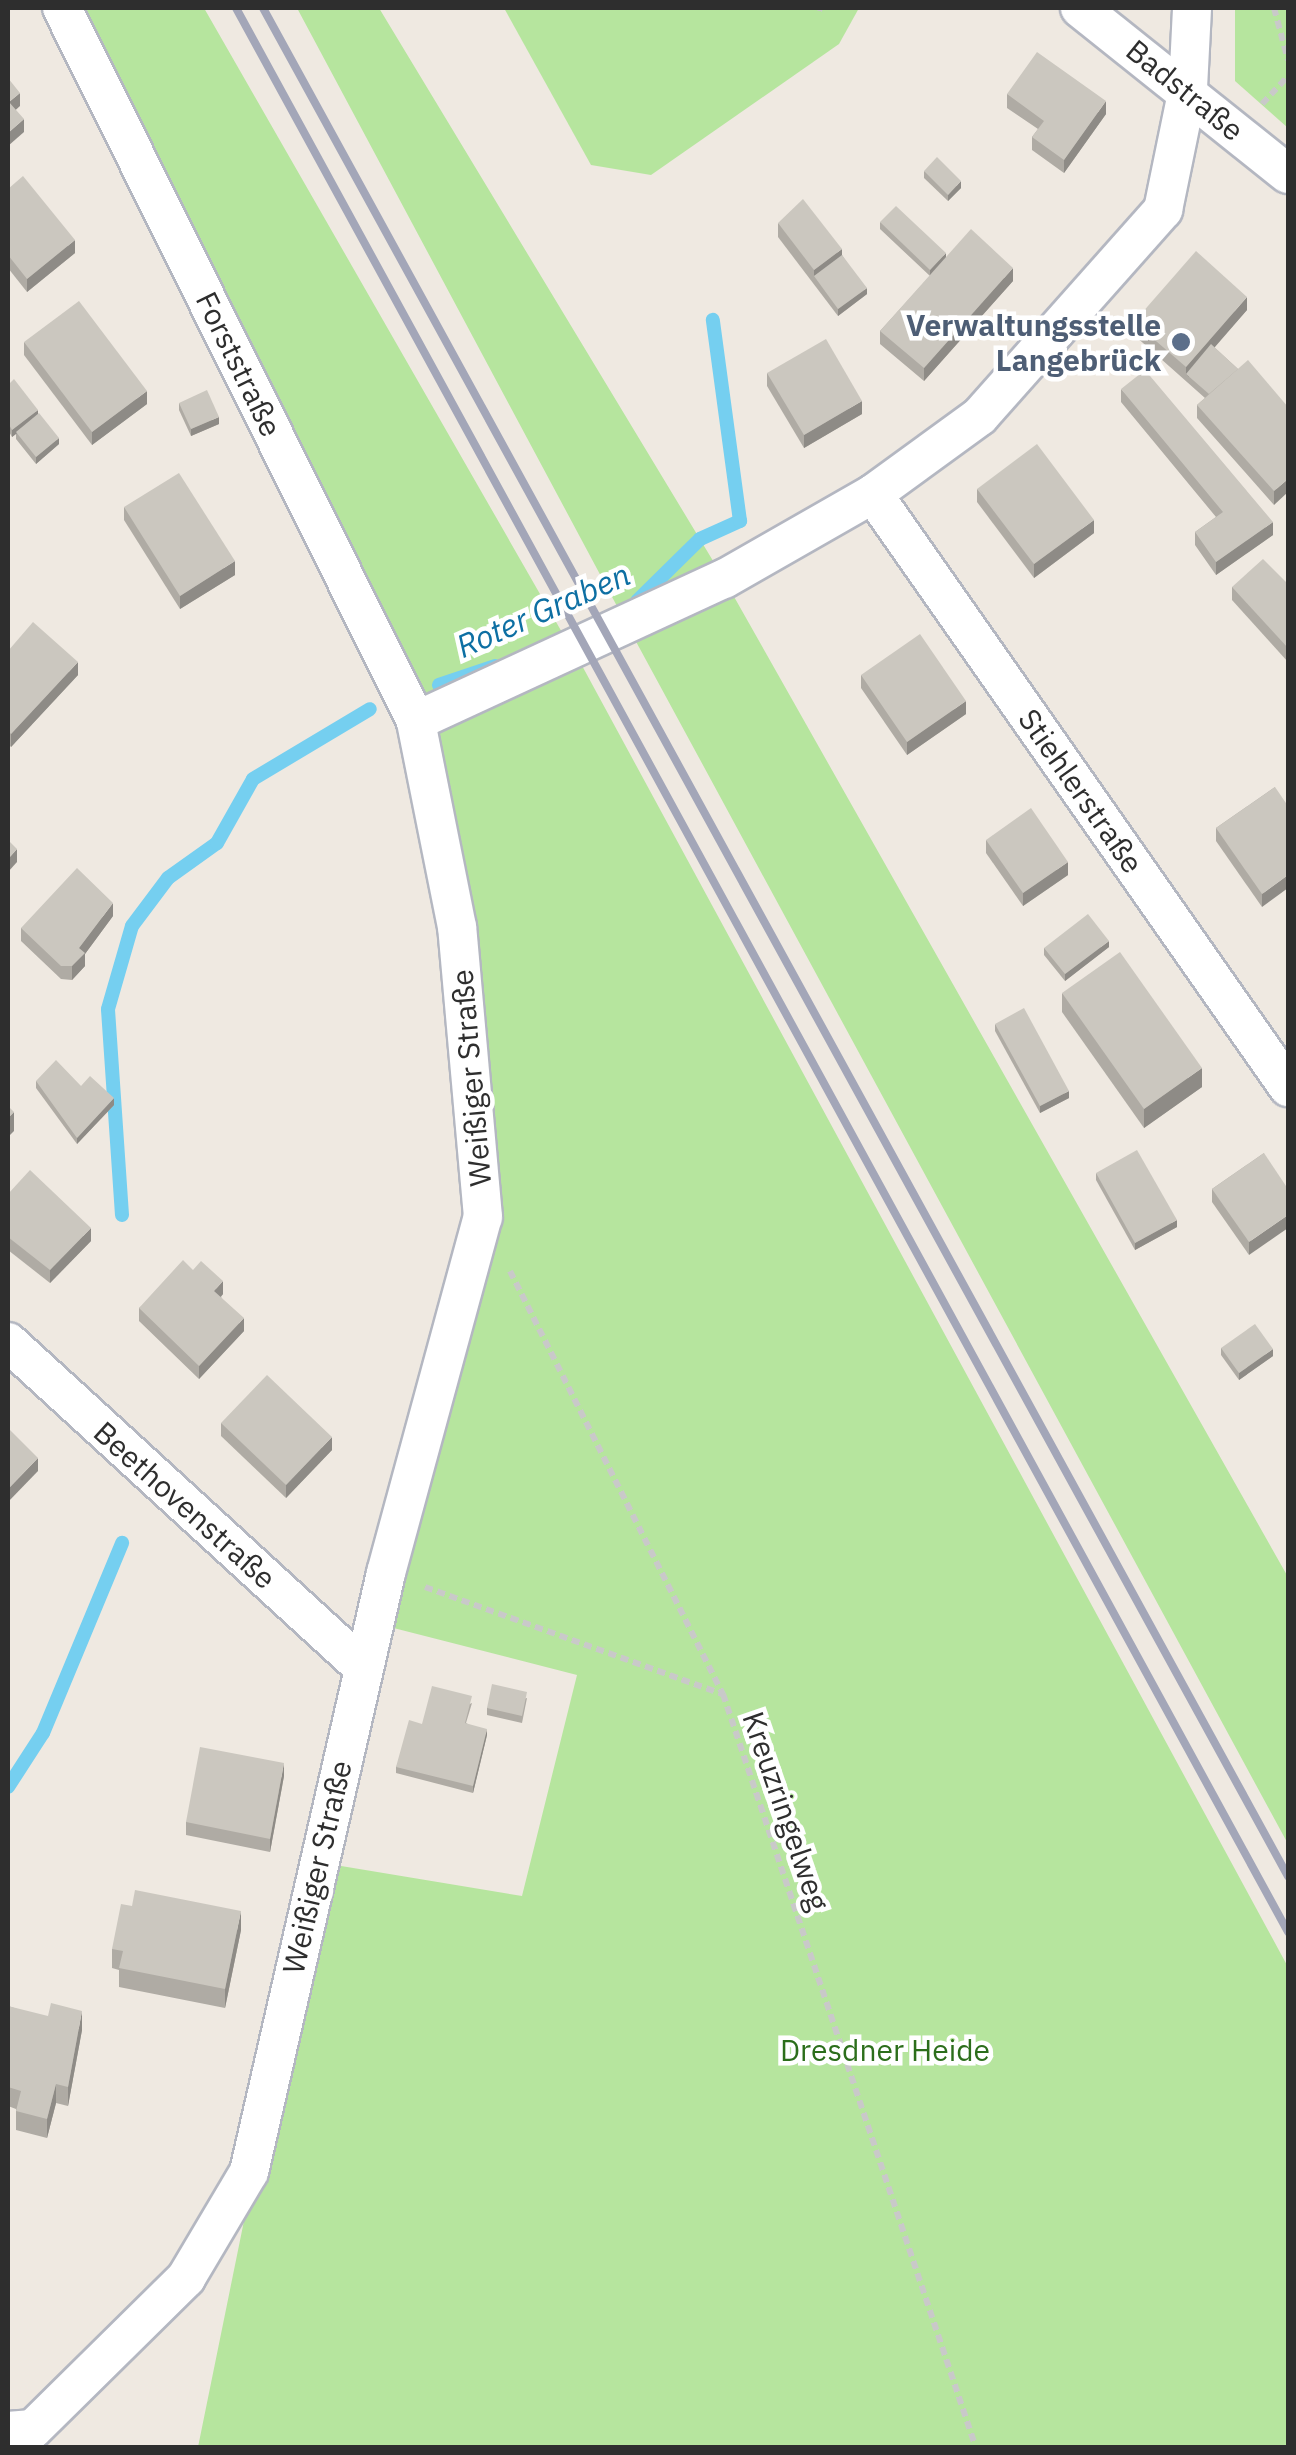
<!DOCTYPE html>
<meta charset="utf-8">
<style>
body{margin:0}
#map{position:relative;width:1296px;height:2455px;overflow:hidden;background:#efe9e1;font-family:"IBM Plex Sans",sans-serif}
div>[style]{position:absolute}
.green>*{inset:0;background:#b6e59e}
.stream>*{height:14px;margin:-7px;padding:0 7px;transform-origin:7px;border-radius:7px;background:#75cff0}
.path>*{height:6px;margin-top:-3px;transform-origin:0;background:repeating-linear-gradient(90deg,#c9c9c9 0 8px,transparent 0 13px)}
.roads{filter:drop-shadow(2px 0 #b4b7c1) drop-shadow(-2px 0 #b4b7c1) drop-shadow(0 2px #b4b7c1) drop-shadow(0 -2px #b4b7c1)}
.street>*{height:38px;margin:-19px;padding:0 19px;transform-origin:19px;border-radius:19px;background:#fff}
.rail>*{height:8px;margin:-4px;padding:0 4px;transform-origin:4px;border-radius:4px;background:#a3a6b8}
.wall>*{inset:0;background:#afaba4}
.shaded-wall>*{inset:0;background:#8e8b86}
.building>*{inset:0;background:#cbc7bf}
.dots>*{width:28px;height:28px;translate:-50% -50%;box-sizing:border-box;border:5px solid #fff;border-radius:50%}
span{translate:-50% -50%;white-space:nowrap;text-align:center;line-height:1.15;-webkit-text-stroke:9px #fff;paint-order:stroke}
.street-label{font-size:30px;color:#2e2e2e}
.service-label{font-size:30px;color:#4e5e75;font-weight:700}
.right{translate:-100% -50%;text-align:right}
.park-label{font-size:30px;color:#2c6e1b}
.water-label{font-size:32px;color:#0d6fa3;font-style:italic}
.frame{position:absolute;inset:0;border:10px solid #2e2e2e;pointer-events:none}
</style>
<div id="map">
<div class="green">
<div style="clip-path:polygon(62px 8px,204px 8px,571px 648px,626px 623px,297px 8px,379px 8px,724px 579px,1288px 1577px,1288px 1844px,627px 625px,573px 649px,1288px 1967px,1288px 2447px,198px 2447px,317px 1862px,522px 1896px,577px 1675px,374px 1623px,483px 1217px,416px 720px)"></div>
<div style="clip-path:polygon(504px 8px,859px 8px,839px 44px,651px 175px,591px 165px)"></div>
<div style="clip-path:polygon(1235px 8px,1288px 8px,1288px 128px,1235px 81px)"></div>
</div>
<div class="stream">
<div style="left:637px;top:601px;width:88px;rotate:-44.5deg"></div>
<div style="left:700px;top:539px;width:44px;rotate:-24.2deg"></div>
<div style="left:740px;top:521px;width:203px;rotate:-97.7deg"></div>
<div style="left:439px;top:685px;width:59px;rotate:-18.7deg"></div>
<div style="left:122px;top:1215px;width:206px;rotate:-93.9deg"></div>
<div style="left:108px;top:1009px;width:86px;rotate:-73.9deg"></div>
<div style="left:132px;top:926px;width:60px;rotate:-53.1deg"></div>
<div style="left:168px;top:878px;width:60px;rotate:-35.5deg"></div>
<div style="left:217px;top:843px;width:73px;rotate:-60.6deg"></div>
<div style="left:253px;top:779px;width:136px;rotate:-30.9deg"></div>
<div style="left:8px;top:1787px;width:64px;rotate:-57.1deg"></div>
<div style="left:43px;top:1733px;width:206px;rotate:-67.4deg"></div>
</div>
<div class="path">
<div style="left:1274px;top:8px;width:54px;rotate:74.9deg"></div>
<div style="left:819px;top:11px;width:3px;rotate:-72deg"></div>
<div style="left:1262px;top:104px;width:38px;rotate:-47deg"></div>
<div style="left:510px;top:1271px;width:474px;rotate:63.3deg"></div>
<div style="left:723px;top:1694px;width:795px;rotate:71.45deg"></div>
<div style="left:425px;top:1587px;width:317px;rotate:19.8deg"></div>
</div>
<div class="roads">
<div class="street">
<div style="left:1080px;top:8px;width:266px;rotate:38.6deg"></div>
<div style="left:873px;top:494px;width:724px;rotate:55.01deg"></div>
<div style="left:416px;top:721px;width:339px;rotate:-24.8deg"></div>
<div style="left:724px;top:579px;width:172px;rotate:-29.7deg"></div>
<div style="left:873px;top:494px;width:132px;rotate:-36.1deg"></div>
<div style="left:980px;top:416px;width:276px;rotate:-48.4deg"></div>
<div style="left:1163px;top:210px;width:125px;rotate:-78.4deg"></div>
<div style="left:1188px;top:88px;width:80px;rotate:-87.1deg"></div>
<div style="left:8px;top:1342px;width:481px;rotate:42.5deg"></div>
<div style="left:8px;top:2431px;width:25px;rotate:-5deg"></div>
<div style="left:33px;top:2429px;width:215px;rotate:-44.6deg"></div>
<div style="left:186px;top:2278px;width:123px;rotate:-59.3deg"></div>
<div style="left:249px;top:2172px;width:614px;rotate:-77.12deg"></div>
<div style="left:386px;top:1573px;width:369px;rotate:-74.8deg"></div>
<div style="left:483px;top:1217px;width:291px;rotate:-95.1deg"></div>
<div style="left:457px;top:927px;width:210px;rotate:-101.3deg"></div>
<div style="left:416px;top:721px;width:796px;rotate:-116.4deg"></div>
</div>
</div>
<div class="rail">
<div style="left:236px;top:8px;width:2193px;rotate:61.33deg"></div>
<div style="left:263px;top:8px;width:2131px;rotate:61.25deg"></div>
</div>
<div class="wall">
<div style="clip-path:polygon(1007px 94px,1106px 114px,1064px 173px,1032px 150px,1032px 137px,1038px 129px,1007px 108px)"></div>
<div style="clip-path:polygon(924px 171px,961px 188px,948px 201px,924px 178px)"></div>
<div style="clip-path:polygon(8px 189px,75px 253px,27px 292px,8px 268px)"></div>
<div style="clip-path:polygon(880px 222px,946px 257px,1013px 281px,924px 381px,880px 344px,880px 331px,930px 276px,880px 229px)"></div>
<div style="clip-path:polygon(778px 223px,842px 255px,867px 294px,838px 316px,778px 237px)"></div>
<div style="clip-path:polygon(1247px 310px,1214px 347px,1238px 369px,1288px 407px,1274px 505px,1197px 418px,1197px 405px,1205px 398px,1134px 335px,1134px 322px)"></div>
<div style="clip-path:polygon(24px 342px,147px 404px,92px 445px,24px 355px)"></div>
<div style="clip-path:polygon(767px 373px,862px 414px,804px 448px,767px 386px)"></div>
<div style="clip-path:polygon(8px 385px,38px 414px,59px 444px,36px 464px,16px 439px,16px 434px,12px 437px,8px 430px)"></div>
<div style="clip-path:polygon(1121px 389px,1273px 535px,1216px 575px,1195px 545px,1195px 532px,1216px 517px,1121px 402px)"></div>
<div style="clip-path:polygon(179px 403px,219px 424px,191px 436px,179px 410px)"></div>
<div style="clip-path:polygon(977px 489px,1094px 533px,1034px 578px,977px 502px)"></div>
<div style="clip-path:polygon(124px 507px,235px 575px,180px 609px,124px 520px)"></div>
<div style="clip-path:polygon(1288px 584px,1288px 662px,1232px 600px,1232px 587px)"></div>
<div style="clip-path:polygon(8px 651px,78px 675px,11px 747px,8px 744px)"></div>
<div style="clip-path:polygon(861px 675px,966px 714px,907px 755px,861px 688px)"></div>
<div style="clip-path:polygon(1275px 787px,1262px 907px,1216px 841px,1216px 828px)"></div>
<div style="clip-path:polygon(986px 840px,1068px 875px,1023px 906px,986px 853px)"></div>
<div style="clip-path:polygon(113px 916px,85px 954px,85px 966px,72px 980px,61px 979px,21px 941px,21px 928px)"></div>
<div style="clip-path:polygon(1109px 947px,1065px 981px,1044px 955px,1044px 948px)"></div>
<div style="clip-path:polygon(1062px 993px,1202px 1087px,1144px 1128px,1062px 1012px)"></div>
<div style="clip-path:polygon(995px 1024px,1069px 1098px,1040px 1113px,995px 1031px)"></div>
<div style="clip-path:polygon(36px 1081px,81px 1086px,114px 1105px,77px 1144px,36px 1088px)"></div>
<div style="clip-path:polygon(1264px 1153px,1249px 1255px,1212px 1202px,1212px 1189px)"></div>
<div style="clip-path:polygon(1096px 1173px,1177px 1227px,1135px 1250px,1096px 1180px)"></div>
<div style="clip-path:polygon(8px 1194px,91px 1241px,50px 1283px,8px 1250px)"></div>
<div style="clip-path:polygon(193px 1270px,223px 1294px,221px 1297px,244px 1331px,199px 1379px,139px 1321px,139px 1308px)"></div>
<div style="clip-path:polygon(1221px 1348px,1273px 1356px,1239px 1380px,1221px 1355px)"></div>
<div style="clip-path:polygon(221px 1423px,332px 1450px,286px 1498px,221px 1436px)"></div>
<div style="clip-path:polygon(527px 1698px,522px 1723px,487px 1715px,487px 1708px)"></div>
<div style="clip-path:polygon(472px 1703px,466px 1723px,487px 1735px,473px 1793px,396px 1773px,396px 1767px,422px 1724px)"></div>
<div style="clip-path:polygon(284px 1776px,270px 1852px,186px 1835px,186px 1822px)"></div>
<div style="clip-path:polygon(241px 1930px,225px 2008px,119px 1987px,119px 1970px,112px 1968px,112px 1949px)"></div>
<div style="clip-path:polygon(8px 2006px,82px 2030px,68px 2106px,56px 2103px,47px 2138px,16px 2130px,16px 2109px,8px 2106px)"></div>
</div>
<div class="shaded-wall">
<div style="clip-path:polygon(20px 93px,20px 106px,9px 116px,9px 102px)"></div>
<div style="clip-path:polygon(1106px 101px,1106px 114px,1064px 173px,1064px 160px)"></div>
<div style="clip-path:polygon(24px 119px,24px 132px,8px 146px,8px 133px)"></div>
<div style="clip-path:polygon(961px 181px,961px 188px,948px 201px,948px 195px)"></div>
<div style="clip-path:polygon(75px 240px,75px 253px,27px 292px,27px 279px)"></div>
<div style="clip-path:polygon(842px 249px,842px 262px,814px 276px,814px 270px)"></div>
<div style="clip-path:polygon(946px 253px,946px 260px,930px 276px,930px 270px)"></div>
<div style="clip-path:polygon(1013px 268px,1013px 281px,924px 381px,924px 368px)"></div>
<div style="clip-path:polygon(867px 288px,867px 294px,838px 316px,838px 309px)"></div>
<div style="clip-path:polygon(1247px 297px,1247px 310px,1189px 377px,1186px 374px,1186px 367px)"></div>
<div style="clip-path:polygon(147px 391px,147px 404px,92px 445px,92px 432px)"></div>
<div style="clip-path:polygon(862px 401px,862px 414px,804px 448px,804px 435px)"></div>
<div style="clip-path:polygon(38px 410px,38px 417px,12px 437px,12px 430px)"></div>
<div style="clip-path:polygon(219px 417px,219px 424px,191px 436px,191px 429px)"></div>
<div style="clip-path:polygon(59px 438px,59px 444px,36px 464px,36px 457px)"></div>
<div style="clip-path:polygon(1288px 479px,1288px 492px,1274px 505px,1274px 491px)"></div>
<div style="clip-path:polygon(1094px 520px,1094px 533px,1034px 578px,1034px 564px)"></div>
<div style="clip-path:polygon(1273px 522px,1273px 535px,1216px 575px,1216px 562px)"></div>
<div style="clip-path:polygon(235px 561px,235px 575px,180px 609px,180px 596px)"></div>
<div style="clip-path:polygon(78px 662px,78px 675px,11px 747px,11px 734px)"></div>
<div style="clip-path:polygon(966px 701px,966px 714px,907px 755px,907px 742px)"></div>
<div style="clip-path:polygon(17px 849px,17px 862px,8px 872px,8px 859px)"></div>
<div style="clip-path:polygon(1068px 862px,1068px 875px,1023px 906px,1023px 893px)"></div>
<div style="clip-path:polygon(1288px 875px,1288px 888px,1262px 907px,1262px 894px)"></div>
<div style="clip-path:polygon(113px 903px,113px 916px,85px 954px,85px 966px,72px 980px,72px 966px,79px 948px)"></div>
<div style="clip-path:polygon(1109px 941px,1109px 947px,1065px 981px,1065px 974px)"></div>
<div style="clip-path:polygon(1202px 1068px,1202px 1087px,1144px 1128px,1144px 1109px)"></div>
<div style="clip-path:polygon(1069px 1091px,1069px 1098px,1040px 1113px,1040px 1106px)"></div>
<div style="clip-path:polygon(114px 1098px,114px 1105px,77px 1144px,77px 1138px)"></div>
<div style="clip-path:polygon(14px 1112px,14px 1131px,8px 1137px,8px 1118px)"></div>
<div style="clip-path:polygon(1288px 1215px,1288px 1228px,1249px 1255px,1249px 1242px)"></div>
<div style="clip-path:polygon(1177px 1220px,1177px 1227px,1135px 1250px,1135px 1243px)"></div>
<div style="clip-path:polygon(91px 1228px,91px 1241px,50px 1283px,50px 1270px)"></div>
<div style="clip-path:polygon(223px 1281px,223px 1294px,214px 1304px,214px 1291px)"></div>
<div style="clip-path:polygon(244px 1318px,244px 1331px,199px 1379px,199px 1366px)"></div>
<div style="clip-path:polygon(1273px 1349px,1273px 1356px,1239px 1380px,1239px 1373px)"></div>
<div style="clip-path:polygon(332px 1437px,332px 1450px,286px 1498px,286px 1485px)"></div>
<div style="clip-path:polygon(38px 1458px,38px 1471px,8px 1502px,8px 1489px)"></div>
<div style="clip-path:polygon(487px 1729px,487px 1735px,473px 1793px,473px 1786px)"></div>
<div style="clip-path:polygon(284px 1763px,284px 1776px,270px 1852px,270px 1839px)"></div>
<div style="clip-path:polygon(241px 1911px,241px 1930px,225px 2008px,225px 1989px)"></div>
<div style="clip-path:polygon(82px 2011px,82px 2030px,68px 2106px,68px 2087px)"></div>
<div style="clip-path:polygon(56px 2084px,56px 2103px,47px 2138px,47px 2119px)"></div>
</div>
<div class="building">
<div style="clip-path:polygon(1037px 52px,1106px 101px,1064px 160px,1032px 137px,1044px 121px,1007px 94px)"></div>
<div style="clip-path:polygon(8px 78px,20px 93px,9px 102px,24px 119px,8px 133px)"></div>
<div style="clip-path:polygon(937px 157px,961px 181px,948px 195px,924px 171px)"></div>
<div style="clip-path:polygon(23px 176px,75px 240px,27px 279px,8px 255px,8px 189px)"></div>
<div style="clip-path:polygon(803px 199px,842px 249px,814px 270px,778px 223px)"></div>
<div style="clip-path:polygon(896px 206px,946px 253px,930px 270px,880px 222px)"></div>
<div style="clip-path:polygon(971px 229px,1013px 268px,924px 368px,880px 331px)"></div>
<div style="clip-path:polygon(1196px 251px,1247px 297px,1186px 367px,1134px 322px)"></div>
<div style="clip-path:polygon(842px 255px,867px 288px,838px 309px,814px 276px)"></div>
<div style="clip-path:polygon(79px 301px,147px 391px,92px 432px,24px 342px)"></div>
<div style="clip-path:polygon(826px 339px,862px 401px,804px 435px,767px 373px)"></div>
<div style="clip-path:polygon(1211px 344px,1238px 369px,1209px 394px,1186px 374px)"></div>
<div style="clip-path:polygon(1248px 360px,1288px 407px,1288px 479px,1274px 491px,1197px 405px)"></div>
<div style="clip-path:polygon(1145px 370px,1273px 522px,1216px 562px,1195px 532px,1223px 512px,1121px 389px)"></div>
<div style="clip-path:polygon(14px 379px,38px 410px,12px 430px,8px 423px,8px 385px)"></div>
<div style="clip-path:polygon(207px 390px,219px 417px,191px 429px,179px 403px)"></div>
<div style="clip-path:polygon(39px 413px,59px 438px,36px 457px,16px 432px)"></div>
<div style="clip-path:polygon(1037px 444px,1094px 520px,1034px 564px,977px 489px)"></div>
<div style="clip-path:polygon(179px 473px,235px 561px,180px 596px,124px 507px)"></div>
<div style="clip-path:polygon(1263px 559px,1288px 584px,1288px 648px,1232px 587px)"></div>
<div style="clip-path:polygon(33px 622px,78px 662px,11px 734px,8px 731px,8px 651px)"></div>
<div style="clip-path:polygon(920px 634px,966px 701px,907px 742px,861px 675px)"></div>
<div style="clip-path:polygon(1275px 787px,1288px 806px,1288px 875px,1262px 894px,1216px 828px)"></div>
<div style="clip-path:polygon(1031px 808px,1068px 862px,1023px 893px,986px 840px)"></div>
<div style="clip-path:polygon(8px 840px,17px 849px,8px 859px)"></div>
<div style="clip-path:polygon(77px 868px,113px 903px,79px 948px,85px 953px,72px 966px,61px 966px,21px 928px)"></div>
<div style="clip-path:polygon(1088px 914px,1109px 941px,1065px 974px,1044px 948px)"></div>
<div style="clip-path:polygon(1120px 952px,1202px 1068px,1144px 1109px,1062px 993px)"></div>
<div style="clip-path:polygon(1024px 1008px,1069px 1091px,1040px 1106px,995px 1024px)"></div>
<div style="clip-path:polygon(56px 1060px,81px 1086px,90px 1076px,114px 1098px,77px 1138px,36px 1081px)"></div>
<div style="clip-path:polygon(8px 1106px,14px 1112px,8px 1118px)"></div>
<div style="clip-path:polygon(1137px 1150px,1177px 1220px,1135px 1243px,1096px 1173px)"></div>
<div style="clip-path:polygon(1264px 1153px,1288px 1189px,1288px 1215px,1249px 1242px,1212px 1189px)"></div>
<div style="clip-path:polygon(30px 1170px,91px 1228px,50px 1270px,8px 1237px,8px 1194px)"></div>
<div style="clip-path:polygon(183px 1260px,193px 1270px,201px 1261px,223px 1281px,214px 1291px,244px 1318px,199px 1366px,139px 1308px)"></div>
<div style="clip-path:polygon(1255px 1324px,1273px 1349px,1239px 1373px,1221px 1348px)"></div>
<div style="clip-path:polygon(267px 1375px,332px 1437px,286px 1485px,221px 1423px)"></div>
<div style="clip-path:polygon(8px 1428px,38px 1458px,8px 1489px)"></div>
<div style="clip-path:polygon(492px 1684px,527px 1692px,522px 1716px,487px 1708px)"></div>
<div style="clip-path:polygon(432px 1686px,472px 1696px,465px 1723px,487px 1729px,473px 1786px,396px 1767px,409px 1720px,422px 1724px)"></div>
<div style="clip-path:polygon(200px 1747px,284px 1763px,270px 1839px,186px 1822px)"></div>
<div style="clip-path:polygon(135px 1890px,241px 1911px,225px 1989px,119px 1968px,123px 1951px,112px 1949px,121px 1904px,132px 1906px)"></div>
<div style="clip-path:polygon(51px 2003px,82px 2011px,68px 2087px,56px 2084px,47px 2119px,16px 2111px,21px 2091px,8px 2087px,8px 2006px,48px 2016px)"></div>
</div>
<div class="dots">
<div style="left:1181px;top:342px;background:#5c6f8a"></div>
</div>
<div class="street-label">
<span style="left:1185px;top:90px;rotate:39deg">Badstraße</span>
<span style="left:239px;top:364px;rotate:64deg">Forststraße</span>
<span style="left:1081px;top:791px;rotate:55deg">Stiehlerstraße</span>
<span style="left:471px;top:1078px;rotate:-95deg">Weißiger Straße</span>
<span style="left:185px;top:1505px;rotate:42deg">Beethovenstraße</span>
<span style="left:786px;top:1811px;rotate:71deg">Kreuzringelweg</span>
<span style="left:317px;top:1867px;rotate:-77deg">Weißiger Straße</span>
</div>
<div class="service-label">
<span class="right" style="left:1161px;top:342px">Verwaltungsstelle<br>Langebrück</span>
</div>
<div class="park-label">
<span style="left:885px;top:2050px">Dresdner Heide</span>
</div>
<div class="water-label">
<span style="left:543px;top:610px;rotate:-24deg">Roter Graben</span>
</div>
<div class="frame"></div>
</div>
